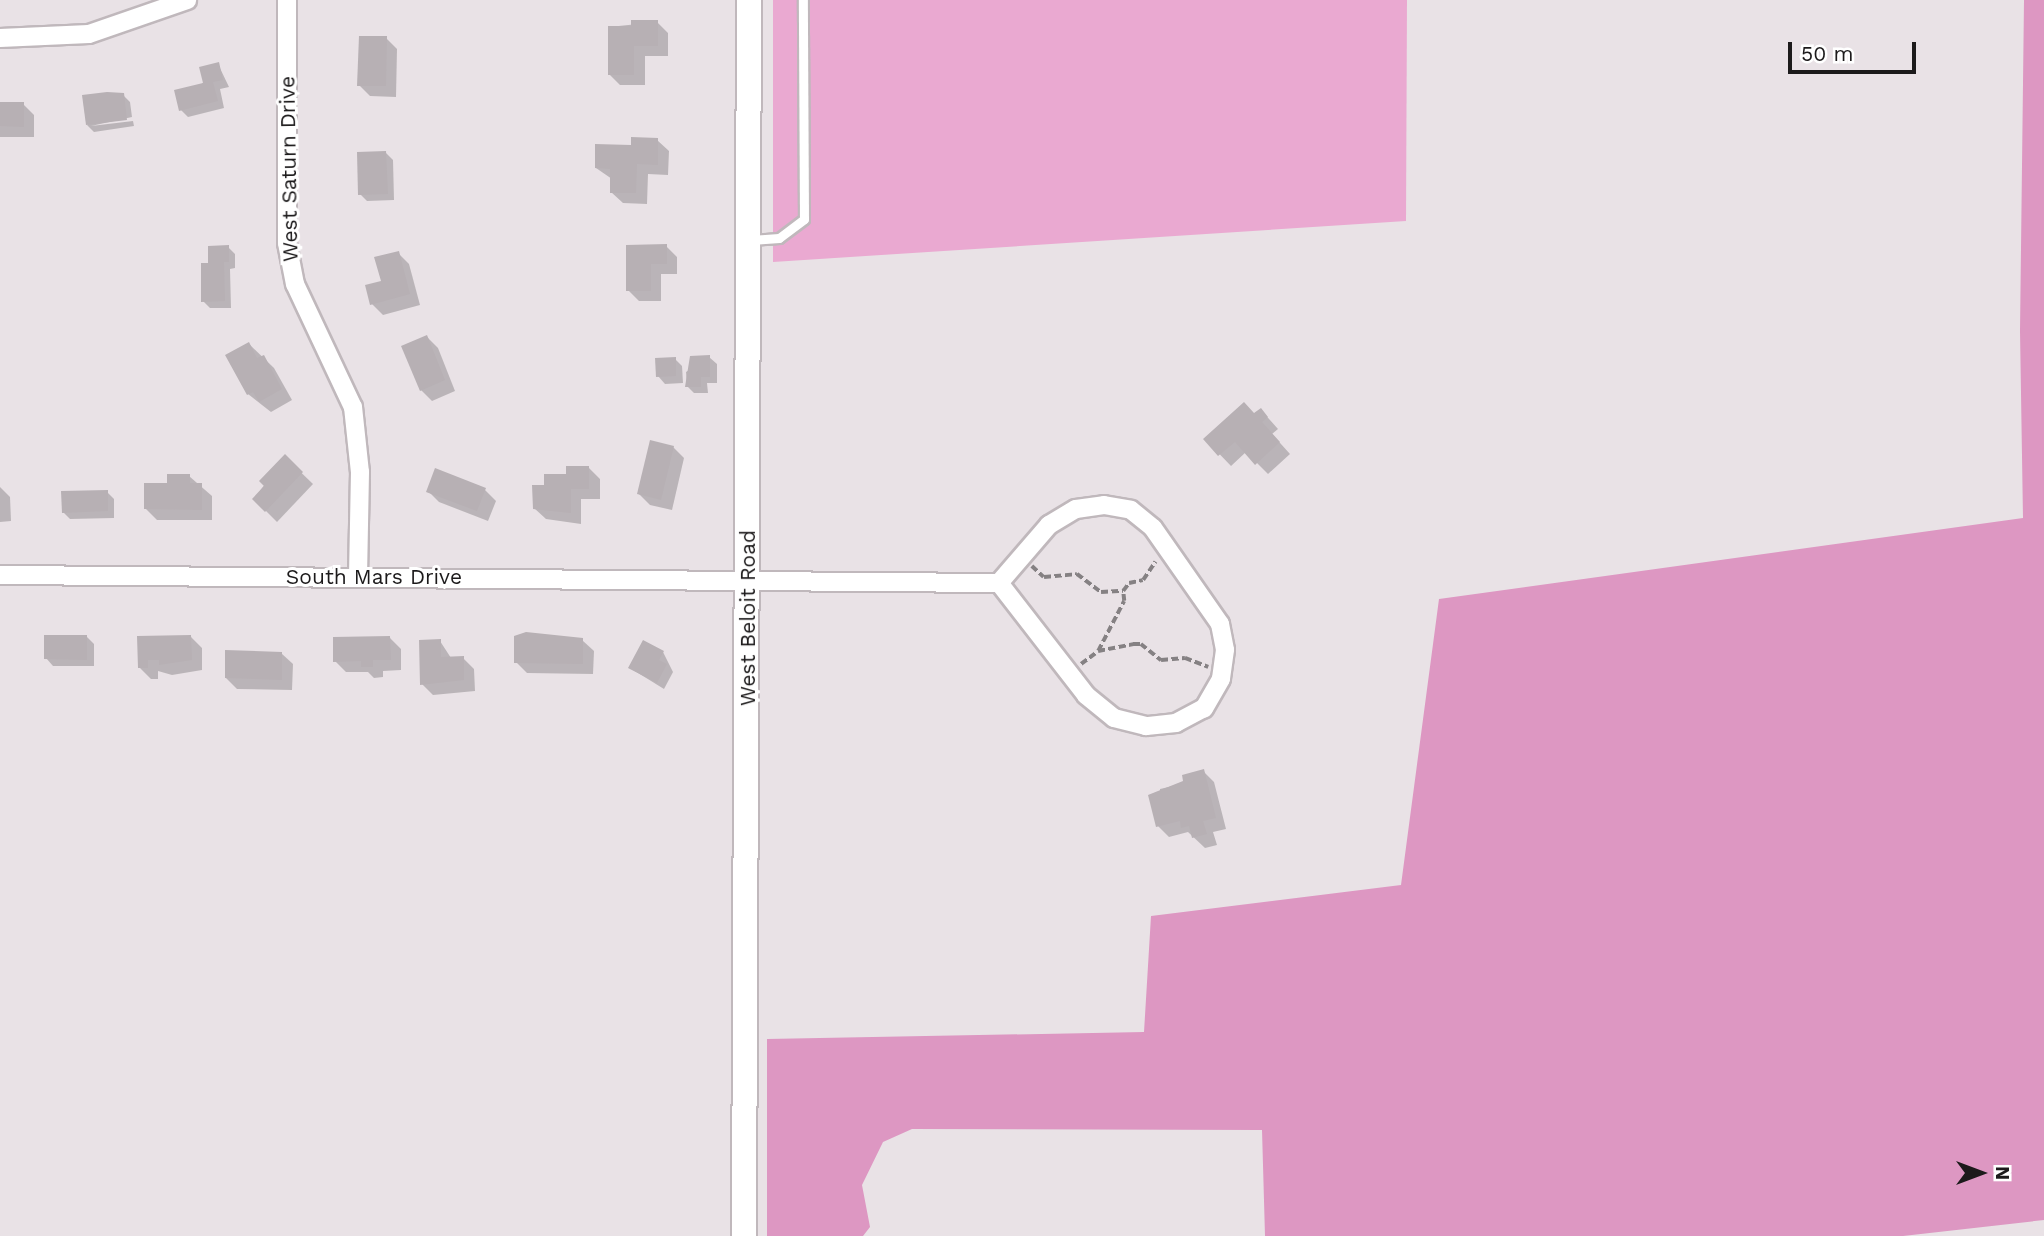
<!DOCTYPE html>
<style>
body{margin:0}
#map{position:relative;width:2044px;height:1236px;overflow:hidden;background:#e9e2e6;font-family:"Work Sans",sans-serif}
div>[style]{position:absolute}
.green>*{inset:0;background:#eaa9d1}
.forest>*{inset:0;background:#dd97c2}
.shadow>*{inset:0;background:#0003}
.building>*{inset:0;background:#b7b0b4}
.path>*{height:3.5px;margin-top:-1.75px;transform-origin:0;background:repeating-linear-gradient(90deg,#858183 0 7px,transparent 0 10.5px)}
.roads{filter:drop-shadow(2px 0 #c0b8bc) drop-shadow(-2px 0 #c0b8bc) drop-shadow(0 2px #c0b8bc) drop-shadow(0 -2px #c0b8bc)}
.lane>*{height:9px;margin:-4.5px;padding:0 4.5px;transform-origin:4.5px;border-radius:4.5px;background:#fff}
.street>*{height:18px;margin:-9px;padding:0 9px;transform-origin:9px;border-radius:9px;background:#fff}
.secondary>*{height:24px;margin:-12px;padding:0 12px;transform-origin:12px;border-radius:12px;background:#fff}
span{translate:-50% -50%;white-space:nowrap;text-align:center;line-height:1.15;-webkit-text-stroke:6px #fff;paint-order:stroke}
.street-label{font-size:21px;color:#1c1a1b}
.north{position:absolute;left:1946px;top:1138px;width:70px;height:70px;-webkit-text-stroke:5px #fff;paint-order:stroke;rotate:90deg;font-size:19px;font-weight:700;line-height:28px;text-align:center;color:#1c1a1b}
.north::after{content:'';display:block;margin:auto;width:24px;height:32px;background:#1c1a1b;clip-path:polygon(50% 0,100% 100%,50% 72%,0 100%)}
.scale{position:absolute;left:1788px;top:42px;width:128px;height:32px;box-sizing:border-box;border:4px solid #1c1a1b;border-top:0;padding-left:9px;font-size:21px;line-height:24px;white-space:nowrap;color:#1c1a1b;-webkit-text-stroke:5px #fff;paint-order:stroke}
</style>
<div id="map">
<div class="green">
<div style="clip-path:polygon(773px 0,1407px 0,1406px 221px,773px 262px)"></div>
</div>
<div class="forest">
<div style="clip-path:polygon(2024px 0,2044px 0,2044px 1220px,1903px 1236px,1265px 1236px,1262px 1130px,912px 1129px,883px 1142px,862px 1185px,870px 1227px,863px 1236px,767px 1236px,767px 1039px,1144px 1032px,1151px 916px,1401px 885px,1439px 599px,2023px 518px,2020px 331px)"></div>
</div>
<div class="shadow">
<div style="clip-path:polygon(657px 22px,668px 33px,668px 56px,645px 56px,645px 85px,620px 85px,609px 74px,609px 27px)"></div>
<div style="clip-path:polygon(386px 38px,397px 49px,396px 97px,370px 96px,359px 85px)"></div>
<div style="clip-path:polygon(218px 64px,229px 87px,220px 89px,224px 108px,188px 117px,181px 110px)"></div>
<div style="clip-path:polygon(123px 95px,130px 102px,132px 117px,91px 126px,133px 121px,134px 126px,94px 132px,87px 125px)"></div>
<div style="clip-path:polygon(0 103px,23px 104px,34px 115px,34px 137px,0 137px)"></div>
<div style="clip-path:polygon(657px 140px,669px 151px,668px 175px,648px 174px,647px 204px,623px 203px,611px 192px,612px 179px,596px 168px,633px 147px)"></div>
<div style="clip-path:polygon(386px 153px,393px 160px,394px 200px,367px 201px,360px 194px)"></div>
<div style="clip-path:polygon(666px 246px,677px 257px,677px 274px,661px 274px,661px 301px,639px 301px,628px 290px)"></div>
<div style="clip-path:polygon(228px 247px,235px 254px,235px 268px,230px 269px,231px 308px,210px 308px,203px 301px,210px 264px)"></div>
<div style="clip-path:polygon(398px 253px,409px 264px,420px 305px,383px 315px,372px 304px)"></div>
<div style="clip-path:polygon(427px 337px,438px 348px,455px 391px,432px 401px,421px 390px)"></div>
<div style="clip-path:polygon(249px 344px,274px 368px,292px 400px,271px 412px,248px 394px)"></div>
<div style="clip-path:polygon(709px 357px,717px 364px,717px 383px,707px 383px,708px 393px,694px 393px,687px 386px,686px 372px)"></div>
<div style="clip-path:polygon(675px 359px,682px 366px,683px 383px,665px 384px,658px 376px)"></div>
<div style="clip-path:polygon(1261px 410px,1278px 429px,1272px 434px,1290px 454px,1268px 474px,1246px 452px,1231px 466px,1205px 439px)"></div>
<div style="clip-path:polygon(673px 447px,684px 458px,672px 510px,650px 505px,639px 494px)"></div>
<div style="clip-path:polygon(285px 457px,313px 484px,277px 522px,254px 499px)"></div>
<div style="clip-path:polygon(589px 468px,600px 479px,600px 499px,581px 499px,581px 524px,546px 519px,534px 508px,546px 486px)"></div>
<div style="clip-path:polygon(189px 476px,212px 496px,212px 520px,157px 520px,146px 509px,169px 485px)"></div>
<div style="clip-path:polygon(0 487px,10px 497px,11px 521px,0 522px)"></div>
<div style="clip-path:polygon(485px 490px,496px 501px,488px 521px,439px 502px,428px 491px)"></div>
<div style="clip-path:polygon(107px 492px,114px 499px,114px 518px,70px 519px,63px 512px)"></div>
<div style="clip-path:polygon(87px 637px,94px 644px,94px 666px,53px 666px,46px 658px)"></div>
<div style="clip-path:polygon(191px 637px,202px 648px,202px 670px,172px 675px,158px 671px,158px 679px,151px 679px,140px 668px,139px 638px)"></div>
<div style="clip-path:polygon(390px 638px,401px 649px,401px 670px,383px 671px,383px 677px,374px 678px,368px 672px,346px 672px,335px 661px)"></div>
<div style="clip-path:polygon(582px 640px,594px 651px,593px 674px,527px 673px,516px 662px)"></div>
<div style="clip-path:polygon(440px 641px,451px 658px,463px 658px,474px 669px,475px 691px,433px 695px,422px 684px)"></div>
<div style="clip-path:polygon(663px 652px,673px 672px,664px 689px,630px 668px)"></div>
<div style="clip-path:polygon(281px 653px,293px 664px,292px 690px,237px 689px,226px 678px)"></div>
<div style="clip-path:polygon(1203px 771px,1214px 782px,1226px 829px,1213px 832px,1217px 845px,1205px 848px,1188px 832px,1169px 837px,1158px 826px,1160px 789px,1186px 783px)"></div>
</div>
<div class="building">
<div style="clip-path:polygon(631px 20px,658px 20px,658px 46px,634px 46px,634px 75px,608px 75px,608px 26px,631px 26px)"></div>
<div style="clip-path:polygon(359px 36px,387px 36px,386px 86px,357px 86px)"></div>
<div style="clip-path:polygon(219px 62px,223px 80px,213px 82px,218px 101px,179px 111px,174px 90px,203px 83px,199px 67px)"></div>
<div style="clip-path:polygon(107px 92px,124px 93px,127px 120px,86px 125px,82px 95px)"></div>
<div style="clip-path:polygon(0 102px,24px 102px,24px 127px,0 126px)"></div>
<div style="clip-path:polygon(631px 137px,658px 138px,658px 165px,637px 164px,636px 193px,610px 193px,610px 169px,595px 168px,595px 144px,631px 145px)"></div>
<div style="clip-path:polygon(386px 151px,388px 194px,358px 195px,357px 152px)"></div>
<div style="clip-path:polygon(667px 244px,667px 264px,651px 264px,651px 291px,626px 291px,626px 245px)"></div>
<div style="clip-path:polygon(229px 245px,229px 262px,224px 262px,225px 301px,201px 302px,201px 263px,208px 263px,208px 246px)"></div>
<div style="clip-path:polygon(399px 251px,410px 294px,370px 305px,365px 285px,381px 281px,374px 257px)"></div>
<div style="clip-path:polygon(427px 335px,445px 380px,420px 391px,401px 346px)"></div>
<div style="clip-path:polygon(249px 342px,257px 358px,264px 355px,282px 389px,259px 402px,253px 392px,247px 395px,225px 355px)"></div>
<div style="clip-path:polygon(710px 355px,710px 377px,701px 377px,701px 387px,685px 387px,690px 356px)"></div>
<div style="clip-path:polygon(676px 357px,676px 376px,656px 377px,655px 358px)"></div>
<div style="clip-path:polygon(1244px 402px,1254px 413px,1261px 408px,1268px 417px,1262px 422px,1280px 442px,1255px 465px,1235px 442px,1218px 456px,1203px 439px)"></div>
<div style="clip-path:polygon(650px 440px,674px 446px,661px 500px,637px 494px)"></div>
<div style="clip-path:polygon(285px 454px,303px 472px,265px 512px,252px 499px,264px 486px,259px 481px)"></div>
<div style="clip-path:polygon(566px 466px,589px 466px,589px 489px,571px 489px,571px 513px,533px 509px,532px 485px,544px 485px,544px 474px,566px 474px)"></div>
<div style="clip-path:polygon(435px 468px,486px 488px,477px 511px,426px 492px)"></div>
<div style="clip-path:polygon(167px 474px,190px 474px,190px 483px,202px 483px,202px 510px,144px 509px,144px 483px,167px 483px)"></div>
<div style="clip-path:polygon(108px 490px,108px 511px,62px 513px,61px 491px)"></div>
<div style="clip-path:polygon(526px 632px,583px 638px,583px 664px,514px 663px,514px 636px)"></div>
<div style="clip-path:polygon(44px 635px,87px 635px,87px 660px,44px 659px)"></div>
<div style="clip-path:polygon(191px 635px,192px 660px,159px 665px,159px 660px,148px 660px,148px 668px,138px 668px,137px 636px)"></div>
<div style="clip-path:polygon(390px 636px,391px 660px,373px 660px,373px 667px,361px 667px,361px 661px,333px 662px,333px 637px)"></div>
<div style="clip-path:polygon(441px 639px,441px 657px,464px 656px,464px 680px,420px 685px,419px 640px)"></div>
<div style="clip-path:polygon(643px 640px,664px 651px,659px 660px,667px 664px,657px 683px,628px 668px)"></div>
<div style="clip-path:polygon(225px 650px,282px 652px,282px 680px,225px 678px)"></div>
<div style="clip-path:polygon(1204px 769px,1216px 818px,1203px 821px,1207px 834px,1192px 838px,1189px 826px,1181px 828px,1180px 821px,1156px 827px,1148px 795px,1183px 781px,1182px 775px)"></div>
</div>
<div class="path">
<div style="left:1032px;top:566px;width:16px;rotate:43deg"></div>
<div style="left:1044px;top:577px;width:33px;rotate:-5deg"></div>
<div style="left:1077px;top:574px;width:30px;rotate:37deg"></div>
<div style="left:1101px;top:592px;width:22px;rotate:-3deg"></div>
<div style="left:1123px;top:591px;width:10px;rotate:-53deg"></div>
<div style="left:1129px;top:583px;width:14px;rotate:-12deg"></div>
<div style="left:1143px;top:580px;width:22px;rotate:-56deg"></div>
<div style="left:1098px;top:651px;width:56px;rotate:-62.5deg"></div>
<div style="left:1124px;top:601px;width:10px;rotate:-96deg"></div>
<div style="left:1081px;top:664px;width:21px;rotate:-37deg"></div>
<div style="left:1098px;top:651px;width:36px;rotate:-11deg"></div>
<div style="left:1133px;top:644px;width:8px"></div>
<div style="left:1141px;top:644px;width:26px;rotate:39deg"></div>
<div style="left:1161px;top:660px;width:24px;rotate:-5deg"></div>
<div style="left:1185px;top:658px;width:25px;rotate:21deg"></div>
</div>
<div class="roads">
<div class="lane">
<div style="left:751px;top:240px;width:28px;rotate:-4deg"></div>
<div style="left:779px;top:238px;width:31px;rotate:-37deg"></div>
<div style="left:804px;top:219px;width:219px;rotate:-90.3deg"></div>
</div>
<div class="street">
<div style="left:287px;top:0;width:243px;rotate:90deg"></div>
<div style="left:287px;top:243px;width:42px;rotate:79deg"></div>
<div style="left:295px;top:284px;width:136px;rotate:64.8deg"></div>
<div style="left:353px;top:407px;width:65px;rotate:83.9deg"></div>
<div style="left:360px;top:472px;width:105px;rotate:91.1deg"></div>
<div style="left:0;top:38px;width:89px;rotate:-2.6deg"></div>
<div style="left:89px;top:34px;width:104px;rotate:-19.1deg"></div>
<div style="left:1104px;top:505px;width:27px;rotate:10deg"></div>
<div style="left:1131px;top:510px;width:28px;rotate:39deg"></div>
<div style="left:1153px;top:528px;width:117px;rotate:55.1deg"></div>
<div style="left:1220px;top:624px;width:26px;rotate:79deg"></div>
<div style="left:1225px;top:650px;width:29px;rotate:98deg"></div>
<div style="left:1221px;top:679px;width:34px;rotate:120deg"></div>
<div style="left:1204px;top:708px;width:32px;rotate:152deg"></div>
<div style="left:1176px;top:723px;width:30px;rotate:174deg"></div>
<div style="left:1146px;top:726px;width:33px;rotate:-166deg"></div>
<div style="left:1114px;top:718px;width:36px;rotate:-141deg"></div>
<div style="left:1086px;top:695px;width:142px;rotate:-127.8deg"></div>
<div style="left:999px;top:583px;width:77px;rotate:-49.2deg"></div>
<div style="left:1049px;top:525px;width:31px;rotate:-31deg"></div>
<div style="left:1076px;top:509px;width:28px;rotate:-8deg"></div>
<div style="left:0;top:575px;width:999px;rotate:0.46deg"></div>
</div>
<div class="secondary">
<div style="left:744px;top:1236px;width:1236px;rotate:-89.77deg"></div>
</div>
</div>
<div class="street-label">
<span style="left:289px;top:169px;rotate:-91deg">West Saturn Drive</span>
<span style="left:374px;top:577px">South Mars Drive</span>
<span style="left:748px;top:618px;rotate:-90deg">West Beloit Road</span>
</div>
<div class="north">N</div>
<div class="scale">50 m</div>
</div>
